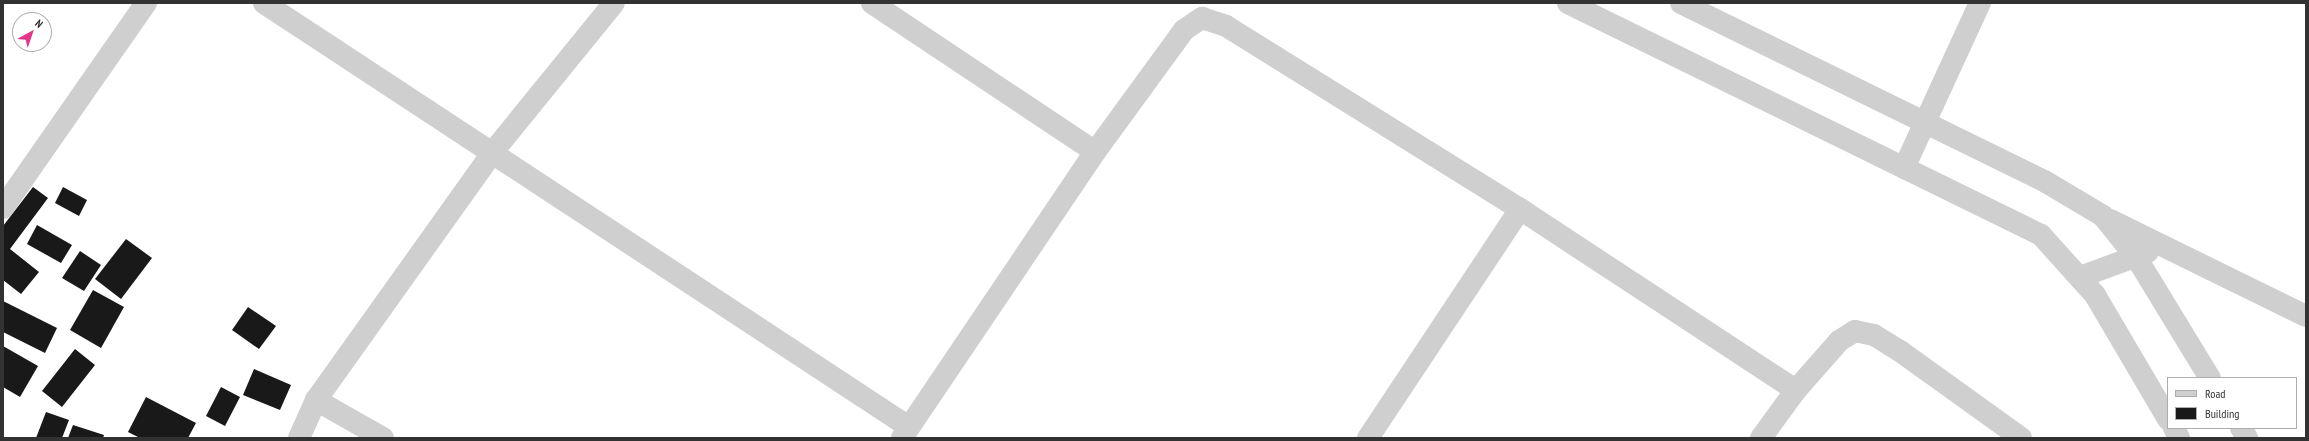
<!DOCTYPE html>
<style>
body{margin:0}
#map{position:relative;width:2309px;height:441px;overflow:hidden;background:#fff;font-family:"PT Sans Narrow",sans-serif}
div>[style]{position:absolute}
.building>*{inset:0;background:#191919}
.lane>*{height:22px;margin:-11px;padding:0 11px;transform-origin:11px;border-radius:11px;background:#cfcfcf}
.street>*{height:22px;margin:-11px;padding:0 11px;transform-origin:11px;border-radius:11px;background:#cfcfcf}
span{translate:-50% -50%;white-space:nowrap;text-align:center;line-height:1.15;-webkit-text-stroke:4px #fff;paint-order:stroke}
.frame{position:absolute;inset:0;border:4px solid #323232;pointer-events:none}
.legend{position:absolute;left:2167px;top:377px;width:130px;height:52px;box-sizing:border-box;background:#fff;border:1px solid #adadad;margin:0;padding:5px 7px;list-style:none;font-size:12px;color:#323232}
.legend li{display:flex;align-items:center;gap:8px;height:20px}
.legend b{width:20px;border:1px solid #adadad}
.north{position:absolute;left:12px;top:12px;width:40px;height:40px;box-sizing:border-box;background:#fff;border:1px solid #adadad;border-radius:50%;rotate:40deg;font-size:11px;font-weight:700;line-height:16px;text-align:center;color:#323232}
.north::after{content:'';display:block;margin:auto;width:14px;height:18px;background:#e5378a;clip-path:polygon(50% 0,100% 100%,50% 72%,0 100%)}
</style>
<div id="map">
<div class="building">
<div style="clip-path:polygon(33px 187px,48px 198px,10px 249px,39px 272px,21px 294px,3px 280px,3px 226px)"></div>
<div style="clip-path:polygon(63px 187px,87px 200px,79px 216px,55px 203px)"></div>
<div style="clip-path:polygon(37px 225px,72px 245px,61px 263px,27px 244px)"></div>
<div style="clip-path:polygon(126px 239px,152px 258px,121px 299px,95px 279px)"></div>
<div style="clip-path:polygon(80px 251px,101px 265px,84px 291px,62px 278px)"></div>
<div style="clip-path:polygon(93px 290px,124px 307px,101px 348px,70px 330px)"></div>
<div style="clip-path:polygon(3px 301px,57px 328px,45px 353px,3px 332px)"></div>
<div style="clip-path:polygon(248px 307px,276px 326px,259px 349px,232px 330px)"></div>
<div style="clip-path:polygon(3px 346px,38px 366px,20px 397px,3px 387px)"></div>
<div style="clip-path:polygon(75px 349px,95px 365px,62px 407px,42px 391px)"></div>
<div style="clip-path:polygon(254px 369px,291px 385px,280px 410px,243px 395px)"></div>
<div style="clip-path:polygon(221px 387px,240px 397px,225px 426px,206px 416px)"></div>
<div style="clip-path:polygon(146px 397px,196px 423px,188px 438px,140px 438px,128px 432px)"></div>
<div style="clip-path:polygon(46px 412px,69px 420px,62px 438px,36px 438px)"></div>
<div style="clip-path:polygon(73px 425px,104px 435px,103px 438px,68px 438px)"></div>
</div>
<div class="lane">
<div style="left:1568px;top:3px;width:527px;rotate:26.13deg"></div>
<div style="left:2041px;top:235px;width:81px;rotate:48deg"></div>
<div style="left:2095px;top:295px;width:144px;rotate:59.5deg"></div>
<div style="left:1681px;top:3px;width:407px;rotate:26.1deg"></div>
<div style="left:2046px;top:182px;width:66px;rotate:30.8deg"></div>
<div style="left:2103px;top:216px;width:53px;rotate:51.2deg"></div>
<div style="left:2136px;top:257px;width:142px;rotate:58.6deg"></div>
<div style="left:1904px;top:168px;width:182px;rotate:-65.3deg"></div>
<div style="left:2110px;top:220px;width:218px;rotate:26.1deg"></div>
<div style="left:2080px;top:277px;width:72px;rotate:-20.2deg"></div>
<div style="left:2174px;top:428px;width:11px;rotate:63deg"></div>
<div style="left:2241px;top:428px;width:12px;rotate:59deg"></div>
</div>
<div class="street">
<div style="left:264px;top:3px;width:772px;rotate:33.32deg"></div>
<div style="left:872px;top:3px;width:268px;rotate:33.7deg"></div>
<div style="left:3px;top:208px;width:250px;rotate:-55.1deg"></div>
<div style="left:316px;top:400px;width:77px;rotate:29.6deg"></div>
<div style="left:299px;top:438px;width:42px;rotate:-65.9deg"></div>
<div style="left:316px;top:400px;width:303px;rotate:-54.5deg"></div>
<div style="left:492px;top:153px;width:193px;rotate:-50.9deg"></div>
<div style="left:902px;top:438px;width:345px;rotate:-56deg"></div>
<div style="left:1095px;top:152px;width:151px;rotate:-53.9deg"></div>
<div style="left:1184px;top:30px;width:22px;rotate:-34deg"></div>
<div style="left:1202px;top:18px;width:25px;rotate:18deg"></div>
<div style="left:1226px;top:26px;width:346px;rotate:31.9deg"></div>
<div style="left:1520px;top:209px;width:330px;rotate:33.3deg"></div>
<div style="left:1368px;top:438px;width:275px;rotate:-56.4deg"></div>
<div style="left:1761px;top:438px;width:59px;rotate:-53.9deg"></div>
<div style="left:1796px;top:390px;width:65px;rotate:-48.7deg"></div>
<div style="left:1839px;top:341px;width:19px;rotate:-32deg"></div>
<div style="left:1855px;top:331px;width:19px;rotate:12deg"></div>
<div style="left:1874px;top:335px;width:31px;rotate:32deg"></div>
<div style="left:1900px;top:351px;width:149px;rotate:35.7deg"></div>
</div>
<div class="frame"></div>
<ul class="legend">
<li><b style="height:5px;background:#cfcfcf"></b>Road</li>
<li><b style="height:11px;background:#191919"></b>Building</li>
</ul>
<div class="north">N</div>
</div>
